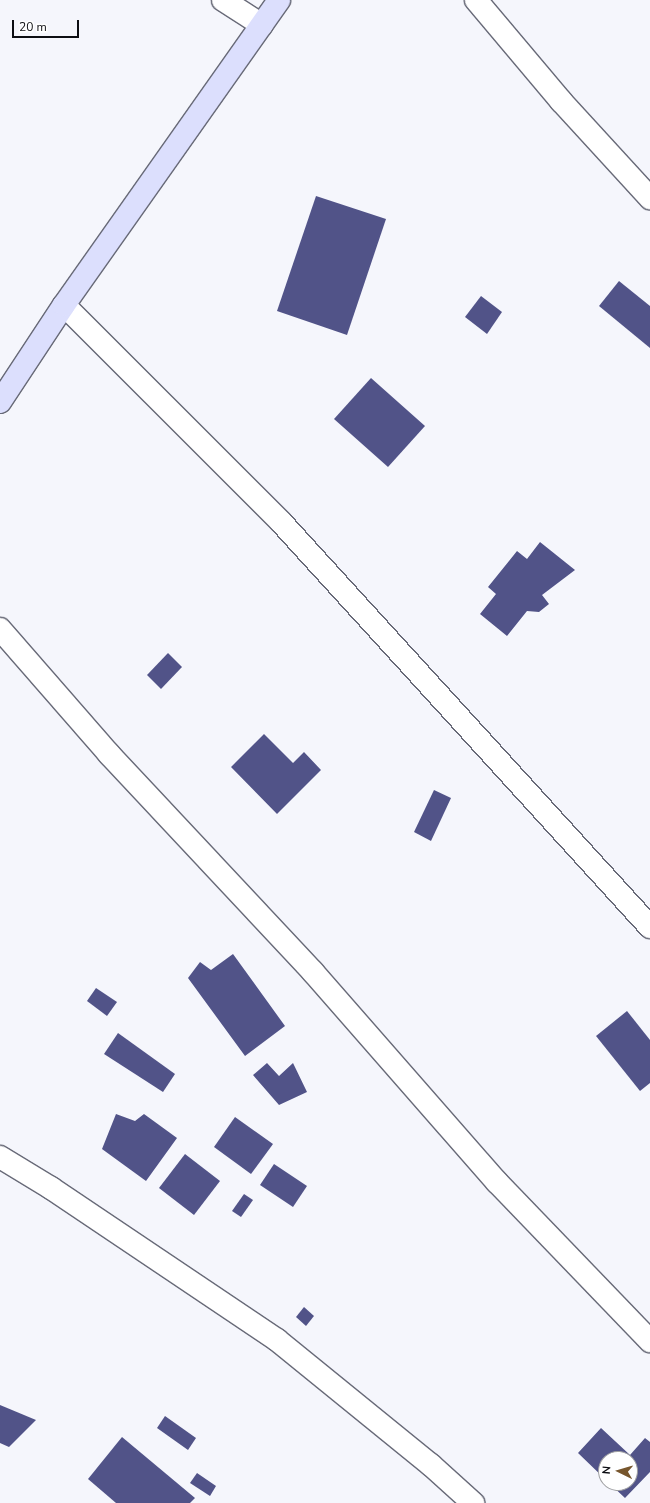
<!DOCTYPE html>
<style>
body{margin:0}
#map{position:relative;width:650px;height:1503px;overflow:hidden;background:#f5f6fc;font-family:"Nunito Sans",sans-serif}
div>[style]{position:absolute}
.building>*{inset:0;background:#515388}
.roads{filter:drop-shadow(1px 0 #686a78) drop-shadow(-1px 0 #686a78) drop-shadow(0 1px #686a78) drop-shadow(0 -1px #686a78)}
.minor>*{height:22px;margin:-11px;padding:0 11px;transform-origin:11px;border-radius:11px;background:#fff}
.major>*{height:22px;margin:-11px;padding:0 11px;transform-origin:11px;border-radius:11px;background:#dcdffd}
span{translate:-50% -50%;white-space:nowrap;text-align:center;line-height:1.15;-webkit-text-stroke:4px #fff;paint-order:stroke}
.north{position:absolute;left:598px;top:1451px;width:40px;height:40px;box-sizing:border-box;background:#fff;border:1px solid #9e9fa1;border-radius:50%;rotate:275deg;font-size:11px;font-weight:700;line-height:16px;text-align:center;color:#0d0e13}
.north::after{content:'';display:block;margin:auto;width:14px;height:18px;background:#77562d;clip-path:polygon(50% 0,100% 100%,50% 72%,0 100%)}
.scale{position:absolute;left:12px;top:20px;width:67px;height:18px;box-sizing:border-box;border:2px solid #0d0e13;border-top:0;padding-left:5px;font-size:12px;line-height:14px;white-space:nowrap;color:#0d0e13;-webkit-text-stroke:3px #fff;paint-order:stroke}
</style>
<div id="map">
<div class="building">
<div style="clip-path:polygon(316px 196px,386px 219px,347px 335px,277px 311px)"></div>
<div style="clip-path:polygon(619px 281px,650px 306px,650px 348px,599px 306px)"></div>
<div style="clip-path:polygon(481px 296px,502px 312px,487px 334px,465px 317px)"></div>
<div style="clip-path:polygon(371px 378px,425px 426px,388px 467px,334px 419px)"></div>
<div style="clip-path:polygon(540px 542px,575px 570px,542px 595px,549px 604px,539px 612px,527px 611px,507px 636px,480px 614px,496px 594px,488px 587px,517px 551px,527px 559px)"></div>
<div style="clip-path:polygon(168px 653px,182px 667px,161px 689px,147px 675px)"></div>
<div style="clip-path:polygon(264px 734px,293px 763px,304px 752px,321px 770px,277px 814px,231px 767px)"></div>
<div style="clip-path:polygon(434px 790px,451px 798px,431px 841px,414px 832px)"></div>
<div style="clip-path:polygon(233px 954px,285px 1026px,245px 1056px,188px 978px,200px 962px,211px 970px)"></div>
<div style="clip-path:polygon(96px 988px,117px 1002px,107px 1016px,87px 1001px)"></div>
<div style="clip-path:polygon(627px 1011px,650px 1040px,650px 1083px,640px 1091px,596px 1036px)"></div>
<div style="clip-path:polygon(118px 1033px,175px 1074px,163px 1092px,104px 1054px)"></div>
<div style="clip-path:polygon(267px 1063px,279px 1076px,293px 1063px,307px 1092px,279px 1105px,253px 1075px)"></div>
<div style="clip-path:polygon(116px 1114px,135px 1121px,144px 1114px,177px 1138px,146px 1181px,102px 1149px)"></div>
<div style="clip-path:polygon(235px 1117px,273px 1144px,251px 1174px,214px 1147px)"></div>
<div style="clip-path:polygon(185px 1154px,220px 1181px,194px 1215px,159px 1188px)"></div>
<div style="clip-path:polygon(274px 1164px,307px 1186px,293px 1207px,260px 1185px)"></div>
<div style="clip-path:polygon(244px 1194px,253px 1200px,241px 1217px,232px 1211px)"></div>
<div style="clip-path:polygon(304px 1307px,314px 1316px,306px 1326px,296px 1317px)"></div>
<div style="clip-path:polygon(0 1405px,36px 1420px,9px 1447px,0 1443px)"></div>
<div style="clip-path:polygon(165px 1416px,196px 1438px,188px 1450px,157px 1428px)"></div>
<div style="clip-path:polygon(601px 1428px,630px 1455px,645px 1438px,650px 1442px,650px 1472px,625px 1498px,609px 1483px,630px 1483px,630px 1459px,606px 1459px,606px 1480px,578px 1453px)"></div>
<div style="clip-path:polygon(122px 1437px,195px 1498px,190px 1503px,116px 1503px,88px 1479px)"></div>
<div style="clip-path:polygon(197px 1473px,216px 1486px,210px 1496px,190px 1483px)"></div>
</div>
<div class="roads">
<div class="minor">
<div style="left:223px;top:0;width:46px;rotate:32.7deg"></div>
<div style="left:476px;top:0;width:132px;rotate:49.9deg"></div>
<div style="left:561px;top:101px;width:132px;rotate:47.5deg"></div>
<div style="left:64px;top:305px;width:307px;rotate:45deg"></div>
<div style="left:281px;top:522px;width:548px;rotate:47.66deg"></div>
<div style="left:0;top:629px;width:166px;rotate:48.9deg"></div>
<div style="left:109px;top:754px;width:299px;rotate:46.9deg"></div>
<div style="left:313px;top:972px;width:279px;rotate:48.8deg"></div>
<div style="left:497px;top:1182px;width:221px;rotate:46.1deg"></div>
<div style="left:0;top:1157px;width:60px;rotate:31.3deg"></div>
<div style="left:51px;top:1188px;width:272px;rotate:33.9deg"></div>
<div style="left:277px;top:1340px;width:198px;rotate:39.1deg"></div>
<div style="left:431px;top:1465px;width:57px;rotate:42.1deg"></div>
</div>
<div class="major">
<div style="left:0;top:402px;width:116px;rotate:-56.6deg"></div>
<div style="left:64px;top:305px;width:373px;rotate:-54.8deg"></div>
</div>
</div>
<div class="north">N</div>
<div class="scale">20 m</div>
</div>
